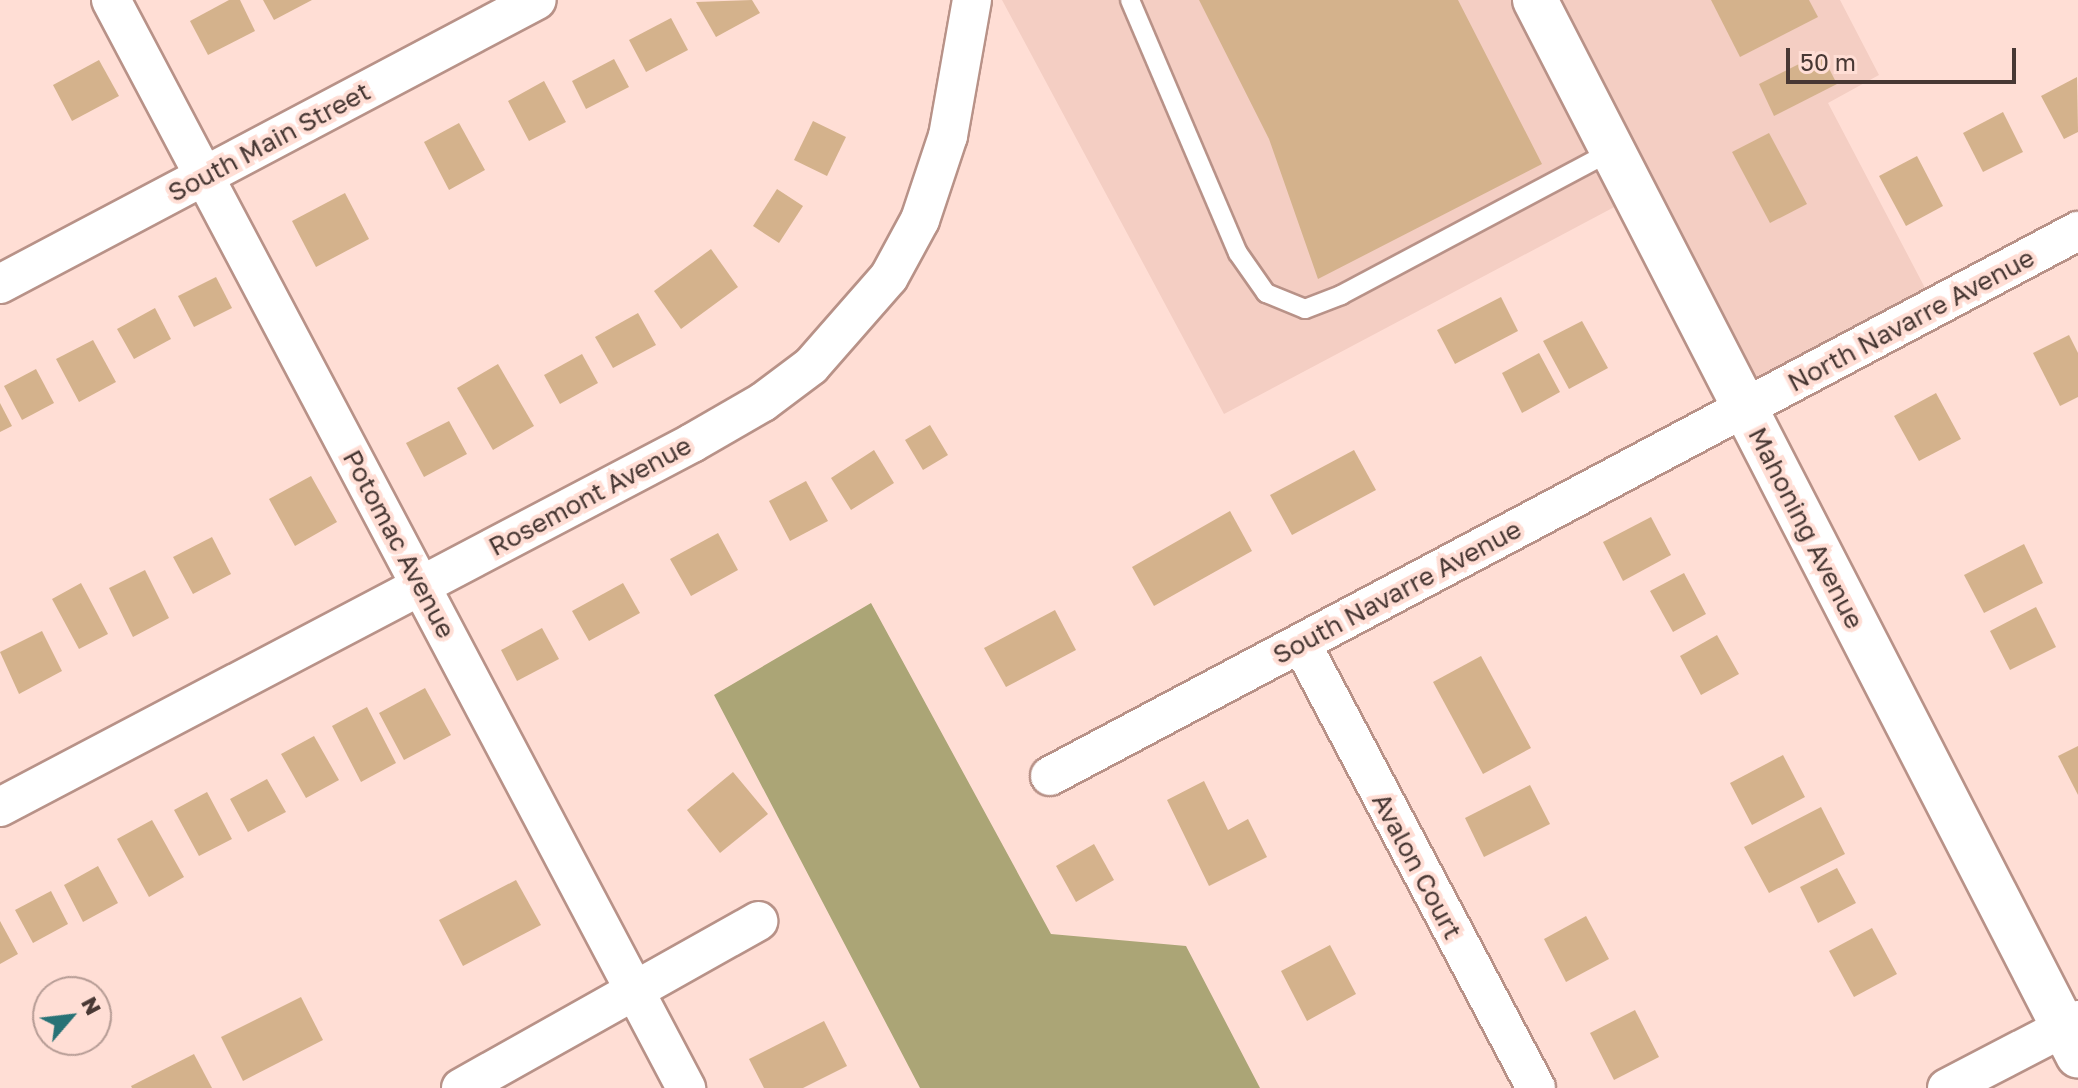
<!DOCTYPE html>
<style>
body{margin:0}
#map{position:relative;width:2078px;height:1088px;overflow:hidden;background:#ffded5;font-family:"Golos Text",sans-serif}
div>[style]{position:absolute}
.built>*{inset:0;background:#f4cec3}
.forest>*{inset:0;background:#aba576}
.building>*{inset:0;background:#d4b28c}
.roads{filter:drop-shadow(2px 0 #b89288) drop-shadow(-2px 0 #b89288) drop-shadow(0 2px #b89288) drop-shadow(0 -2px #b89288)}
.service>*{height:18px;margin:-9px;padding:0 9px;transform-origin:9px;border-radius:9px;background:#fff}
.minor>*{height:38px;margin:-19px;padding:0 19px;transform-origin:19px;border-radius:19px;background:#fff}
.primary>*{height:44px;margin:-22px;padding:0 22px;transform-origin:22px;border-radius:22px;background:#fff}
span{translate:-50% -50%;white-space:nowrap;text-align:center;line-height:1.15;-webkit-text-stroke:8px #ffded5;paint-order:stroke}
.street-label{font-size:26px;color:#483834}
.north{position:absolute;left:32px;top:976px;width:80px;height:80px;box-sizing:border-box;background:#ffded5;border:2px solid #b69c95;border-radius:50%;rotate:62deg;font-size:22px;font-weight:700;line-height:32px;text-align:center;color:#483834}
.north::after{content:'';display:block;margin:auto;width:28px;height:36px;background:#277276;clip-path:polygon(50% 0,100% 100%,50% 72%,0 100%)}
.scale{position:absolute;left:1786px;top:48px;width:230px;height:36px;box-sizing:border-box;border:4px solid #483834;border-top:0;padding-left:10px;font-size:24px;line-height:28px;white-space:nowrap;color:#483834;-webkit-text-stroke:6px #ffded5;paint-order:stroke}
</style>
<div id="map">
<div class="built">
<div style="clip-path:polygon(1002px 0,1840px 0,1879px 75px,1828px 103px,1935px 307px,1744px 408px,1635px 196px,1224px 414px)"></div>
</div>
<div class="forest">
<div style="clip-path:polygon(871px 603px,1051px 934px,1186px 946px,1260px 1088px,920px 1088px,714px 695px)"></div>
</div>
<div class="building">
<div style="clip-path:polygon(229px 0,240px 0,255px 31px,208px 55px,190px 21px)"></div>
<div style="clip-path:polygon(263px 0,312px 0,274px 20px)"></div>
<div style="clip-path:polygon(752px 0,760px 13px,716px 37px,696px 2px)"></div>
<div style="clip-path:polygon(1199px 0,1458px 0,1542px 164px,1318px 279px,1269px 139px)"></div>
<div style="clip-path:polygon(1711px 0,1809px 0,1818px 17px,1740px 57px)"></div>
<div style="clip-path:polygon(671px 18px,688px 50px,646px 72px,629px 40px)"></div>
<div style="clip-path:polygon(1821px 53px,1837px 84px,1774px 116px,1759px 84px)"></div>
<div style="clip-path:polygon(614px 59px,629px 87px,586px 109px,572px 81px)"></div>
<div style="clip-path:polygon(99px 60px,119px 96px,72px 121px,53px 85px)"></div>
<div style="clip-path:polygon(2077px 77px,2078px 132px,2064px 139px,2041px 96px)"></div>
<div style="clip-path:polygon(544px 81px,566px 122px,529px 141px,508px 101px)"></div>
<div style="clip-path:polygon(2003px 112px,2023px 152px,1983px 172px,1963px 133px)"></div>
<div style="clip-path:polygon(813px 121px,846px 137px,827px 176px,794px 160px)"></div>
<div style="clip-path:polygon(459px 123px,485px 170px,449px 190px,424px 142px)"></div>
<div style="clip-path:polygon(1769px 133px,1807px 204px,1770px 223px,1732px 152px)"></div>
<div style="clip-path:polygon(1917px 156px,1943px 206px,1906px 226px,1879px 176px)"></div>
<div style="clip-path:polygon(777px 189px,803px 206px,779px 243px,753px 226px)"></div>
<div style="clip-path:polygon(345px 193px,369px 239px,316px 267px,292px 221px)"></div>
<div style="clip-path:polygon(711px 249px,738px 287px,681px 329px,654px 291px)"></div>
<div style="clip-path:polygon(216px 277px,232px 308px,194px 327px,178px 296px)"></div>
<div style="clip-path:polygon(1501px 297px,1518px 331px,1455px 364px,1437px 330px)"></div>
<div style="clip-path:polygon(155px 308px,171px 339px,134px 359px,117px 329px)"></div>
<div style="clip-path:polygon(638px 313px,656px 345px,613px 368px,595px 337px)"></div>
<div style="clip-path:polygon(1582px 321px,1608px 368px,1569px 389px,1543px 341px)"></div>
<div style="clip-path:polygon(2069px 335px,2078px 353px,2078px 397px,2060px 406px,2033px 353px)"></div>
<div style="clip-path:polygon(93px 340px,116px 382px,79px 402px,56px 359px)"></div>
<div style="clip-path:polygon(1539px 353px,1560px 392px,1522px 413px,1502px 373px)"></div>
<div style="clip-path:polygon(582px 354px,598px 383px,560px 404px,544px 375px)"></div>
<div style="clip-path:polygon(498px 364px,534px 426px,493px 450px,457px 388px)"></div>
<div style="clip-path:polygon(36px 369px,54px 403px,22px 420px,4px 386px)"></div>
<div style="clip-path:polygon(1936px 393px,1961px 439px,1919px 461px,1894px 416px)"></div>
<div style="clip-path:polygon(0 403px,12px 426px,0 432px)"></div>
<div style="clip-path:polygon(449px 421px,467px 454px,424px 477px,406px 443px)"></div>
<div style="clip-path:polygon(930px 425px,948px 455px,923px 470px,905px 440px)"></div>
<div style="clip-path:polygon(874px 450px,894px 483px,851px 510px,831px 478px)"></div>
<div style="clip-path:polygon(1354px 450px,1376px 490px,1292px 535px,1270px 495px)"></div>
<div style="clip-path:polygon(311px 476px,337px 522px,295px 546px,269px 499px)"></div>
<div style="clip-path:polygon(806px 481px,828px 521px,790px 541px,769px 501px)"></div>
<div style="clip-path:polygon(1230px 511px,1252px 551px,1154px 606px,1132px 567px)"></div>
<div style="clip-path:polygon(1651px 517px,1671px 555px,1623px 581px,1603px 542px)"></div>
<div style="clip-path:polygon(718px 533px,738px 570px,691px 596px,670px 559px)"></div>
<div style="clip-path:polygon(212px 537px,231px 574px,193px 594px,173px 557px)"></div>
<div style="clip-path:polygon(2024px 544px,2043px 583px,1984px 613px,1964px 575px)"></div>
<div style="clip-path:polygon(145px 570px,169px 618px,133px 637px,109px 588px)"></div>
<div style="clip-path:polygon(1684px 573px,1706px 614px,1673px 632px,1650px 591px)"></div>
<div style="clip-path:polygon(81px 583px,108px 634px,79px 649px,52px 599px)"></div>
<div style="clip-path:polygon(623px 583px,640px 613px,589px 641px,572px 611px)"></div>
<div style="clip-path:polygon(2036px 607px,2056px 647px,2010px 670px,1990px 631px)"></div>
<div style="clip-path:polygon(1055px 610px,1076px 650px,1006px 687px,984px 648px)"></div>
<div style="clip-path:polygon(542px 628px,559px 659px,517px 681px,501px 650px)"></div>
<div style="clip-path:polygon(42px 631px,62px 671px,19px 694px,0 652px)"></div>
<div style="clip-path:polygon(1717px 635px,1739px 674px,1701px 695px,1680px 656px)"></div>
<div style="clip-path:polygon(1481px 656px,1531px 748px,1483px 774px,1433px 682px)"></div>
<div style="clip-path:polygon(425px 688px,451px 735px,404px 760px,379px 713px)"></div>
<div style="clip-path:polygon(367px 707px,396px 763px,361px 782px,332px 726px)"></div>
<div style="clip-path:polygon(314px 736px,339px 780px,306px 798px,281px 754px)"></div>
<div style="clip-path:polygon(2078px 746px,2078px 795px,2058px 756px)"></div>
<div style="clip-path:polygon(1783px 755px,1805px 797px,1752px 825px,1730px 783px)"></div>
<div style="clip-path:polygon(733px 772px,768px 814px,720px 853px,687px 810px)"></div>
<div style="clip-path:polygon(267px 779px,286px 812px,248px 832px,230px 799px)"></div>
<div style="clip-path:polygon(1204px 781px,1228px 830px,1248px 819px,1267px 857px,1209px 886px,1167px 800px)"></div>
<div style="clip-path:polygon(1530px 785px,1550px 824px,1484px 857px,1465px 818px)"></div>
<div style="clip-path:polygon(207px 792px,232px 839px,199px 856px,174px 810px)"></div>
<div style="clip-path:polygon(1821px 807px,1845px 854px,1769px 893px,1744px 847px)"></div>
<div style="clip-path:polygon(152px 820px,184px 877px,149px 897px,117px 839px)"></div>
<div style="clip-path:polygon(1094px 844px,1114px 880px,1076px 902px,1056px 866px)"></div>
<div style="clip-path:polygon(98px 866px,118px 903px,83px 922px,64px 885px)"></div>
<div style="clip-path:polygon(1837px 868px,1856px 903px,1818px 923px,1800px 887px)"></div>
<div style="clip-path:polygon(516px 880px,541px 925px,463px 966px,439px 920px)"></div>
<div style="clip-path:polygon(51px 891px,68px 924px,33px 943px,15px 910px)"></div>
<div style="clip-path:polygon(1586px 916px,1609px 959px,1566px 982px,1544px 939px)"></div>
<div style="clip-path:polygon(0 921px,18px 954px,0 964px)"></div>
<div style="clip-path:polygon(1872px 928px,1897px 974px,1854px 997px,1829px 951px)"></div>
<div style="clip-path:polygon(1330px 945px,1356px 994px,1307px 1021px,1281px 971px)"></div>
<div style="clip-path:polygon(301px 997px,323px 1040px,243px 1081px,221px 1037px)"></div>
<div style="clip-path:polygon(1635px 1010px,1659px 1057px,1614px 1080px,1590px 1033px)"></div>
<div style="clip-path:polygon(824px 1021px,847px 1066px,803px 1088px,764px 1088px,749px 1059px)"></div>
<div style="clip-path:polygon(194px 1054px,212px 1088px,132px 1088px,131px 1086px)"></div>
</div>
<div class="roads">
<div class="service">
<div style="left:1130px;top:0;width:275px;rotate:66.9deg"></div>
<div style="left:1238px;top:253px;width:49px;rotate:55deg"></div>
<div style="left:1266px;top:293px;width:42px;rotate:22.3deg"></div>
<div style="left:1305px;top:309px;width:39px;rotate:-21deg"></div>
<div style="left:1341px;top:295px;width:307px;rotate:-28deg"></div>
</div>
<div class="minor">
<div style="left:111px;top:0;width:1231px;rotate:62.14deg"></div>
<div style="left:0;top:284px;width:607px;rotate:-27.87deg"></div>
<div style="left:1301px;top:643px;width:503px;rotate:62.16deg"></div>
<div style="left:1050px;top:776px;width:1164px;rotate:-27.93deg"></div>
<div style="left:0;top:807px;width:782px;rotate:-27.74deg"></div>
<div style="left:692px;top:443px;width:82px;rotate:-30deg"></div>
<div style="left:763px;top:402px;width:60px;rotate:-36.9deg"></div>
<div style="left:811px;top:366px;width:118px;rotate:-48.8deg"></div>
<div style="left:889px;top:277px;width:65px;rotate:-61.5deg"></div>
<div style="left:920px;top:220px;width:89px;rotate:-71.6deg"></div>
<div style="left:948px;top:136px;width:138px;rotate:-80deg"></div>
<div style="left:461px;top:1088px;width:341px;rotate:-29.3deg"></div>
<div style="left:1947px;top:1088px;width:148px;rotate:-27.4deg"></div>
</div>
<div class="primary">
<div style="left:1535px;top:0;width:1187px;rotate:62.77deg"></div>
</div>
</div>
<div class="street-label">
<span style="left:269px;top:142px;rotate:-28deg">South Main Street</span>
<span style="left:1911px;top:320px;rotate:-28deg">North Navarre Avenue</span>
<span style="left:590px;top:496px;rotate:-28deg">Rosemont Avenue</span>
<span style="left:1806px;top:528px;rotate:63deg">Mahoning Avenue</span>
<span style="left:399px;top:544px;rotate:62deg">Potomac Avenue</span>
<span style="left:1397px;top:592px;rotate:-28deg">South Navarre Avenue</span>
<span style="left:1417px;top:866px;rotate:62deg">Avalon Court</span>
</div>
<div class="north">N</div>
<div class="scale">50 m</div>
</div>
